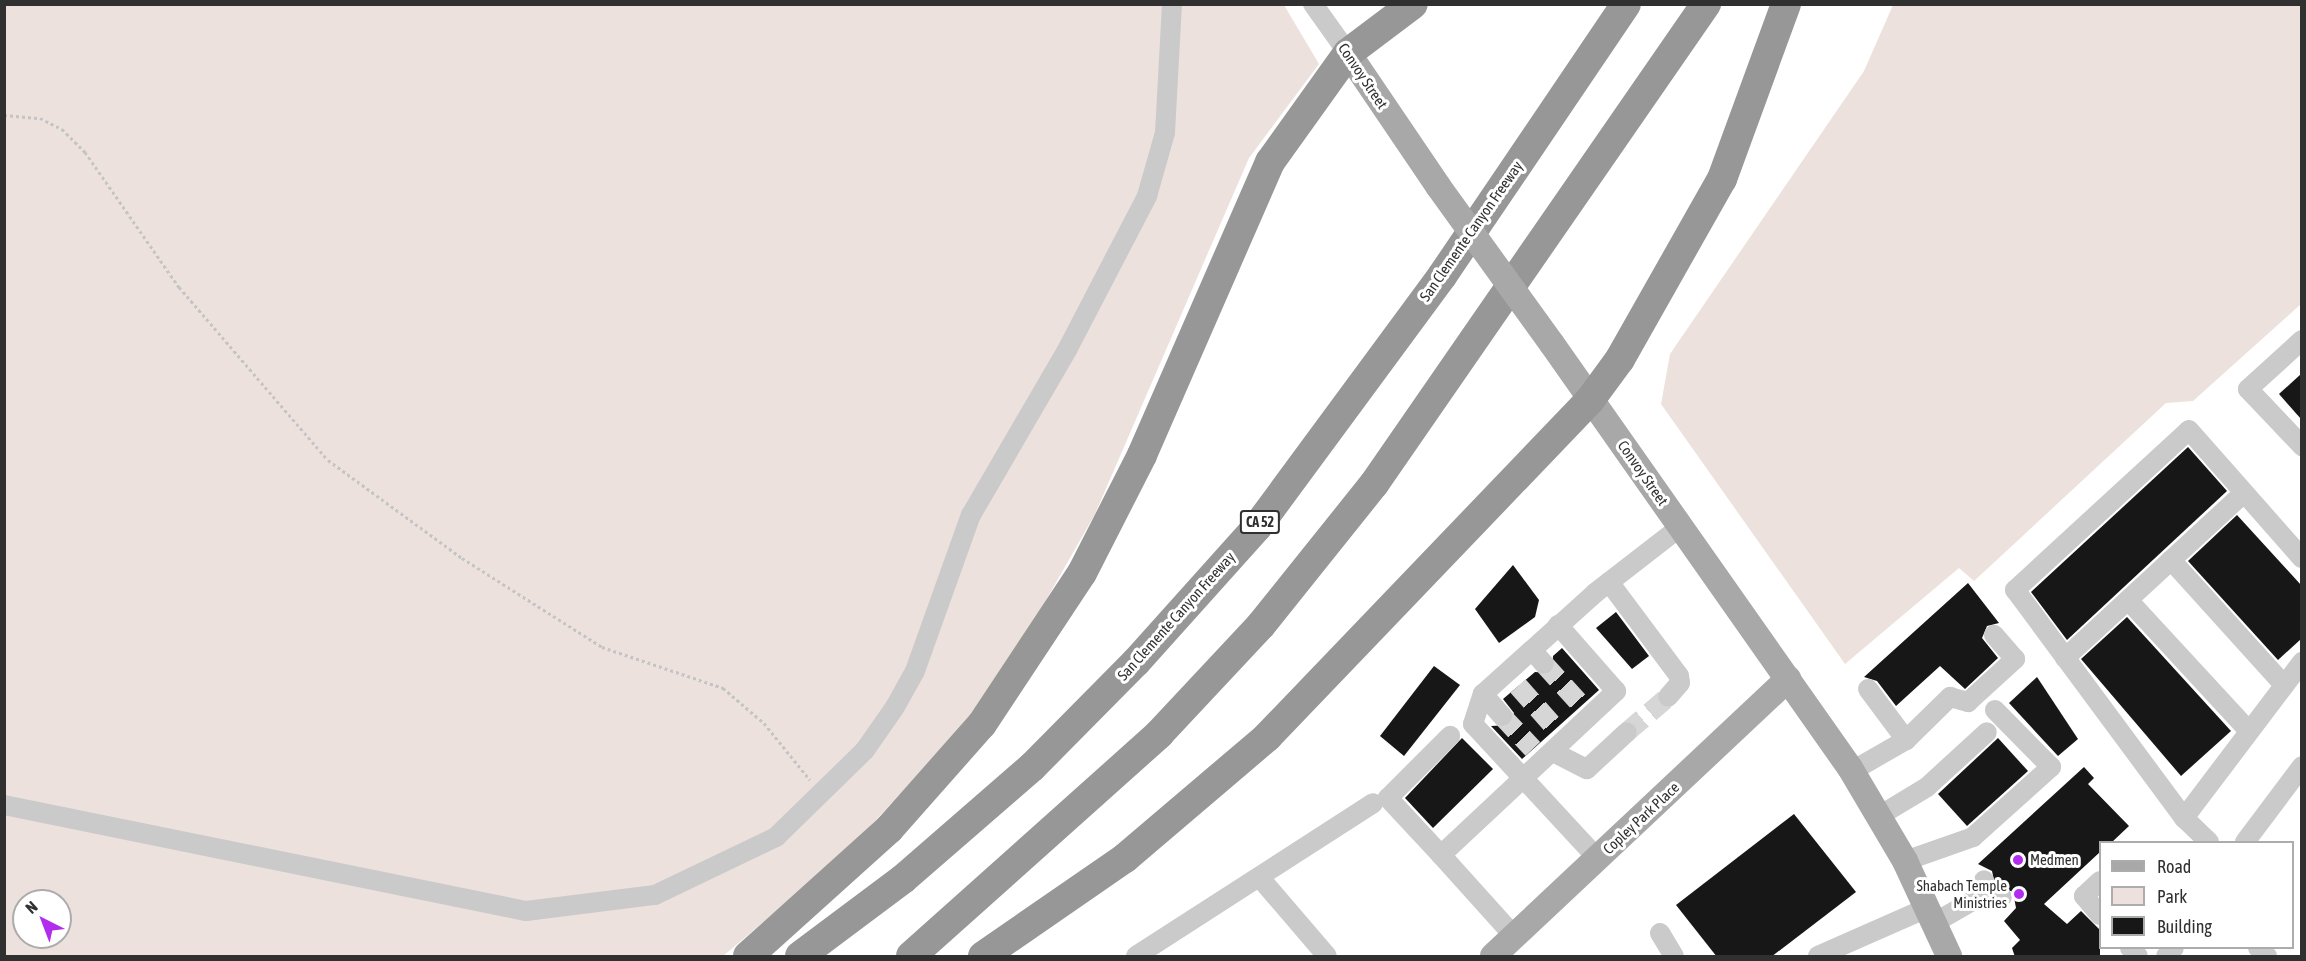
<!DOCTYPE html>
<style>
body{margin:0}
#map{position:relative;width:2306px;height:961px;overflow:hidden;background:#fff;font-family:"Asap Condensed",sans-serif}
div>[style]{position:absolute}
.green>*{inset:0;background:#ede1dd}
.building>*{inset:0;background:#171717}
.minor-tunnel>*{height:20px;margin-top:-10px;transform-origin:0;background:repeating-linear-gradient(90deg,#d6d6d6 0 20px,transparent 0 30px)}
.path>*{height:3px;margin-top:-1.5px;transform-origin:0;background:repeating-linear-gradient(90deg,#c4c4c4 0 3px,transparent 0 6px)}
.minor>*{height:20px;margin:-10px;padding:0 10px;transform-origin:10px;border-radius:10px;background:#cacaca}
.major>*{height:26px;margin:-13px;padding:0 13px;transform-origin:13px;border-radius:13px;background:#a8a8a8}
.highway>*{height:30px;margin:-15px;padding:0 15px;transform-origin:15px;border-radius:15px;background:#979797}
.major-bridge>*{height:26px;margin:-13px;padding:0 13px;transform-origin:13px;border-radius:13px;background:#a8a8a8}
.dots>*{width:16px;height:16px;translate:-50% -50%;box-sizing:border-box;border:3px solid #fff;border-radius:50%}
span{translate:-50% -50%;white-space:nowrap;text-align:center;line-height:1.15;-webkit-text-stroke:6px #fff;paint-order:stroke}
.shield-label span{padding:2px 4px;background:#fff;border:2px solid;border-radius:4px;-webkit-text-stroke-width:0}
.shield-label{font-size:14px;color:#303030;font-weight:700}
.street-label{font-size:15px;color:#303030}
.poi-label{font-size:15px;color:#303030}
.left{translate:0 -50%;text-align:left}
.right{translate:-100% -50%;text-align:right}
.frame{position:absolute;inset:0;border:6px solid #303030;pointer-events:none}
.legend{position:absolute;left:2099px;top:841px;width:195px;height:108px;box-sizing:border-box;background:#fff;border:2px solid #acacac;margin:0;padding:8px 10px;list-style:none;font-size:18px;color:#303030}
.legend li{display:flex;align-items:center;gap:12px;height:30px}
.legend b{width:30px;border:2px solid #acacac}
.north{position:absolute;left:12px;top:889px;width:60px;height:60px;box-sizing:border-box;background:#fff;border:2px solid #acacac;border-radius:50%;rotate:318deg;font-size:16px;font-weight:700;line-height:24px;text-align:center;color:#303030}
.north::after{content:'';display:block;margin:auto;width:21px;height:27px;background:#b22ced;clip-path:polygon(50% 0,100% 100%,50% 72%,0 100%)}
</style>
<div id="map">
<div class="green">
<div style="clip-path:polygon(evenodd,5px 5px,1284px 5px,1319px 64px,1249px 158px,1095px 514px,997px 686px,851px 848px,723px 956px,5px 956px,5px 5px,24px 901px,60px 901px,60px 937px,24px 937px,24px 901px)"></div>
<div style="clip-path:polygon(1893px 5px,2301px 5px,2301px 304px,2193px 401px,2166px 403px,1974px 581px,1959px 568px,1845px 664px,1661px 404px,1670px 354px,1864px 71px)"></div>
</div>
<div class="building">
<div style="clip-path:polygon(2301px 374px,2301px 419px,2279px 394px)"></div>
<div style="clip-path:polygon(2188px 447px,2227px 491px,2067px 640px,2031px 592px)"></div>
<div style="clip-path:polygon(2237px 515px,2301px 585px,2301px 639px,2278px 660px,2188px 561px)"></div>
<div style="clip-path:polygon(1513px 565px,1539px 600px,1535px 617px,1499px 643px,1475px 609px)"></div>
<div style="clip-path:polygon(1968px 583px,1999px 623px,1987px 626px,1982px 638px,1998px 658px,1965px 689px,1940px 666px,1896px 706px,1877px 681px,1864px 677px)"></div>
<div style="clip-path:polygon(1616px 612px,1649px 656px,1632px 669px,1596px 628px)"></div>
<div style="clip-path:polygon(2127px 617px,2231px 731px,2181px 776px,2081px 659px)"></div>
<div style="clip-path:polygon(1562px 648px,1599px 690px,1522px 759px,1491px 726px,1510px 725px,1514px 713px,1503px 699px,1535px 672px,1552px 673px,1553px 656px)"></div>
<div style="clip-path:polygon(1434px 666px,1460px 685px,1404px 756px,1380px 736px)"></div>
<div style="clip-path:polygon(2037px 677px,2078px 739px,2058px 756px,2009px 703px)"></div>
<div style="clip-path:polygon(1462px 738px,1493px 769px,1433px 828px,1405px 798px)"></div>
<div style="clip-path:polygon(1998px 738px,2028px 771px,1967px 826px,1938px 794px)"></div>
<div style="clip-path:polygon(2084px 767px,2094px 778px,2088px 784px,2129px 826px,2111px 843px,2100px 843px,2100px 852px,2044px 904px,2067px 924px,2081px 911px,2100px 930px,2100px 957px,2015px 957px,2012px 948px,2020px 940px,2004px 921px,2016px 908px,2013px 892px,1995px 885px,1992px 871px,1978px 864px)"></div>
<div style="clip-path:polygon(1794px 814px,1856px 892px,1771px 957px,1717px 957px,1676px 905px)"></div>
</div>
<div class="minor-tunnel">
<div style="left:1544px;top:664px;width:58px;rotate:47.8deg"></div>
<div style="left:1518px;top:686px;width:57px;rotate:48.5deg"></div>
<div style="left:1502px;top:716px;width:45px;rotate:46.8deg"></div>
<div style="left:1627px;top:732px;width:54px;rotate:-40.5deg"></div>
</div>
<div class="path">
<div style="left:4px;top:115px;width:36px;rotate:5deg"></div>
<div style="left:40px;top:118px;width:25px;rotate:27deg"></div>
<div style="left:62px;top:129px;width:33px;rotate:45deg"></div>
<div style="left:85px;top:152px;width:165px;rotate:55.2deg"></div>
<div style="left:179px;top:287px;width:228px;rotate:49.3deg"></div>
<div style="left:328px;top:460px;width:166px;rotate:36.2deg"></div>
<div style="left:462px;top:558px;width:166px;rotate:32.4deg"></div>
<div style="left:602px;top:647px;width:128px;rotate:18.7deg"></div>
<div style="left:723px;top:688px;width:54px;rotate:40.5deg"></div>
<div style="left:764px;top:723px;width:73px;rotate:51.1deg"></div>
</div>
<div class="minor">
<div style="left:1313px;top:4px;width:60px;rotate:54.5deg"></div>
<div style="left:2302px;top:340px;width:73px;rotate:137.8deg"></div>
<div style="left:2248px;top:389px;width:79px;rotate:46.5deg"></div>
<div style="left:2171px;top:560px;width:167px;rotate:47.9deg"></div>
<div style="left:1609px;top:582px;width:117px;rotate:53.3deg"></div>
<div style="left:1679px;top:676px;width:7px;rotate:82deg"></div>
<div style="left:1680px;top:683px;width:18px;rotate:131deg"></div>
<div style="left:2128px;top:600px;width:177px;rotate:47.3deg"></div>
<div style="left:1532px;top:650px;width:18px;rotate:49deg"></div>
<div style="left:2065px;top:658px;width:243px;rotate:-42.7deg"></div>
<div style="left:1868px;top:689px;width:64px;rotate:53.3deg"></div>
<div style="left:1483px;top:694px;width:29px;rotate:49deg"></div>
<div style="left:1553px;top:752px;width:38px;rotate:27deg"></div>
<div style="left:1587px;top:769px;width:54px;rotate:-42.8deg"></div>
<div style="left:1852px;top:771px;width:62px;rotate:-29.9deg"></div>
<div style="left:1906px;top:740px;width:62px;rotate:-44.3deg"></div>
<div style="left:1950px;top:697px;width:19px;rotate:16deg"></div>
<div style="left:1968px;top:702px;width:64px;rotate:-42.5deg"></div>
<div style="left:2015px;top:659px;width:32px;rotate:-131deg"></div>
<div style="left:4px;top:805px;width:533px;rotate:11.48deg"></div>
<div style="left:526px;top:911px;width:130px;rotate:-7.1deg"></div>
<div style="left:655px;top:895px;width:134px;rotate:-25.6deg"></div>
<div style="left:776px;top:837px;width:124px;rotate:-44.3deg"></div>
<div style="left:865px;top:750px;width:52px;rotate:-55.1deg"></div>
<div style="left:895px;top:707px;width:41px;rotate:-60.9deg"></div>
<div style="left:915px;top:671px;width:166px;rotate:-70.3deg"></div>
<div style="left:971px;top:515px;width:191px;rotate:-59.8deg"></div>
<div style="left:1067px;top:350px;width:174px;rotate:-62.5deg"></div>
<div style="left:1147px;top:196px;width:66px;rotate:-74.1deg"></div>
<div style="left:1165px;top:133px;width:129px;rotate:-86.9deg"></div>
<div style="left:1879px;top:816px;width:56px;rotate:-31.1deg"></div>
<div style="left:1927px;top:787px;width:81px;rotate:-42.5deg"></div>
<div style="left:2184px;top:818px;width:196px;rotate:-52.9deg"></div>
<div style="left:2209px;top:842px;width:35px;rotate:-136deg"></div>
<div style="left:2184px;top:818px;width:284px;rotate:-126.5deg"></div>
<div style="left:2015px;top:590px;width:236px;rotate:-42.6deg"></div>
<div style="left:2189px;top:430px;width:171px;rotate:48.6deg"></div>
<div style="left:2245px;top:842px;width:95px;rotate:-53.1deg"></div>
<div style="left:1441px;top:855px;width:78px;rotate:-132.9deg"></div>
<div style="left:1388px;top:798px;width:88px;rotate:-45deg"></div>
<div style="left:1598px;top:859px;width:184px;rotate:-132.8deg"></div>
<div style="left:1473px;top:724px;width:32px;rotate:-72deg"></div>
<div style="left:1483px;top:694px;width:151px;rotate:-42deg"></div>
<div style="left:1595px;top:593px;width:108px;rotate:-37.8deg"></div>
<div style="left:1905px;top:861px;width:72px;rotate:-19.4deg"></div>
<div style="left:1973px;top:837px;width:105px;rotate:-41.9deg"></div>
<div style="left:2051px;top:767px;width:80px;rotate:-134.5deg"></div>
<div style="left:1261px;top:879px;width:101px;rotate:49.4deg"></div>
<div style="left:2100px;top:881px;width:22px;rotate:137deg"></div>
<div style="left:2084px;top:896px;width:25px;rotate:50deg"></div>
<div style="left:1981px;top:896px;width:21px;rotate:3deg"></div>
<div style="left:1934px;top:923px;width:54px;rotate:-29.9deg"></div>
<div style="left:1981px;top:896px;width:16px;rotate:-79deg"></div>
<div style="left:1660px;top:933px;width:27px;rotate:59deg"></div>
<div style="left:1514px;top:936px;width:109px;rotate:-132deg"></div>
<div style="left:1441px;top:855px;width:240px;rotate:-43.1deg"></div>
<div style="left:1616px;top:691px;width:88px;rotate:-131.3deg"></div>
<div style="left:2130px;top:948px;width:11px;rotate:45deg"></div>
<div style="left:2258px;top:948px;width:12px;rotate:42deg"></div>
<div style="left:1136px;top:956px;width:282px;rotate:-32.8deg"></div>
<div style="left:1818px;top:956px;width:119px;rotate:-23.8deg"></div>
<div style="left:2166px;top:956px;width:11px;rotate:-45deg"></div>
</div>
<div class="major">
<div style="left:1348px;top:53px;width:161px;rotate:55.9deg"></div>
<div style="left:1552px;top:344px;width:518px;rotate:54.9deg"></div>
<div style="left:1850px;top:768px;width:108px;rotate:59.4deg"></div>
<div style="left:1905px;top:861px;width:105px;rotate:65.1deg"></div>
<div style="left:1493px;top:956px;width:405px;rotate:-43.2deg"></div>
</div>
<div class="highway">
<div style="left:748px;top:956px;width:190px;rotate:-42deg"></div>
<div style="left:889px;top:829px;width:140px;rotate:-48.5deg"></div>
<div style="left:982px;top:724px;width:181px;rotate:-56.5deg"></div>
<div style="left:1082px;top:573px;width:132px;rotate:-63deg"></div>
<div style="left:1142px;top:455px;width:320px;rotate:-66.4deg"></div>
<div style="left:1270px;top:162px;width:134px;rotate:-54.4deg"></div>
<div style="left:1348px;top:53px;width:81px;rotate:-37deg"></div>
<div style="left:800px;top:956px;width:129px;rotate:-36.8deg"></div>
<div style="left:903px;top:879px;width:171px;rotate:-41deg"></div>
<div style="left:1032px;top:767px;width:148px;rotate:-45.3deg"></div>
<div style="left:1136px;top:662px;width:181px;rotate:-48.1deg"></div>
<div style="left:1257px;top:527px;width:312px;rotate:-53.6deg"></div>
<div style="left:1442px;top:276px;width:328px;rotate:-55.9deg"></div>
<div style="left:911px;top:956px;width:333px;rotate:-41.8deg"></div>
<div style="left:1159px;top:734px;width:149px;rotate:-46.9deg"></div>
<div style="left:1261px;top:625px;width:181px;rotate:-51.3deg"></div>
<div style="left:1374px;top:484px;width:584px;rotate:-55.33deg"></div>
<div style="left:983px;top:956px;width:173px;rotate:-34.6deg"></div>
<div style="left:1125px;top:858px;width:187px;rotate:-40.4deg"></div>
<div style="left:1267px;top:737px;width:467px;rotate:-46.2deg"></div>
<div style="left:1590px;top:400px;width:51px;rotate:-53.8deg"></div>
<div style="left:1620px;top:359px;width:207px;rotate:-60.5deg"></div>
<div style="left:1722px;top:179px;width:186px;rotate:-69.9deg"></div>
</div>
<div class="major-bridge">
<div style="left:1438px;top:186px;width:195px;rotate:54.2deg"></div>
</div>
<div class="dots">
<div style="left:2018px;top:860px;background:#b22ced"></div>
<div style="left:2019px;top:894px;background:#b22ced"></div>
</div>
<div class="shield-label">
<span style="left:1260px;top:522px">CA 52</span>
</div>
<div class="street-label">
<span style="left:1363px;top:76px;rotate:56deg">Convoy Street</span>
<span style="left:1471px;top:231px;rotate:-55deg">San Clemente Canyon Freeway</span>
<span style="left:1643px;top:473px;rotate:55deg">Convoy Street</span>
<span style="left:1176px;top:616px;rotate:-48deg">San Clemente Canyon Freeway</span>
<span style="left:1641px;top:818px;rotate:-43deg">Copley Park Place</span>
</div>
<div class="poi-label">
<span class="left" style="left:2030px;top:860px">Medmen</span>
<span class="right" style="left:2007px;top:894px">Shabach Temple<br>Ministries</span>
</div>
<div class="frame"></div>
<ul class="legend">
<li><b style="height:8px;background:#a8a8a8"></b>Road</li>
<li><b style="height:16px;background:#ede1dd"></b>Park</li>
<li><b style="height:16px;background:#171717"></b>Building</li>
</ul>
<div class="north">N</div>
</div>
